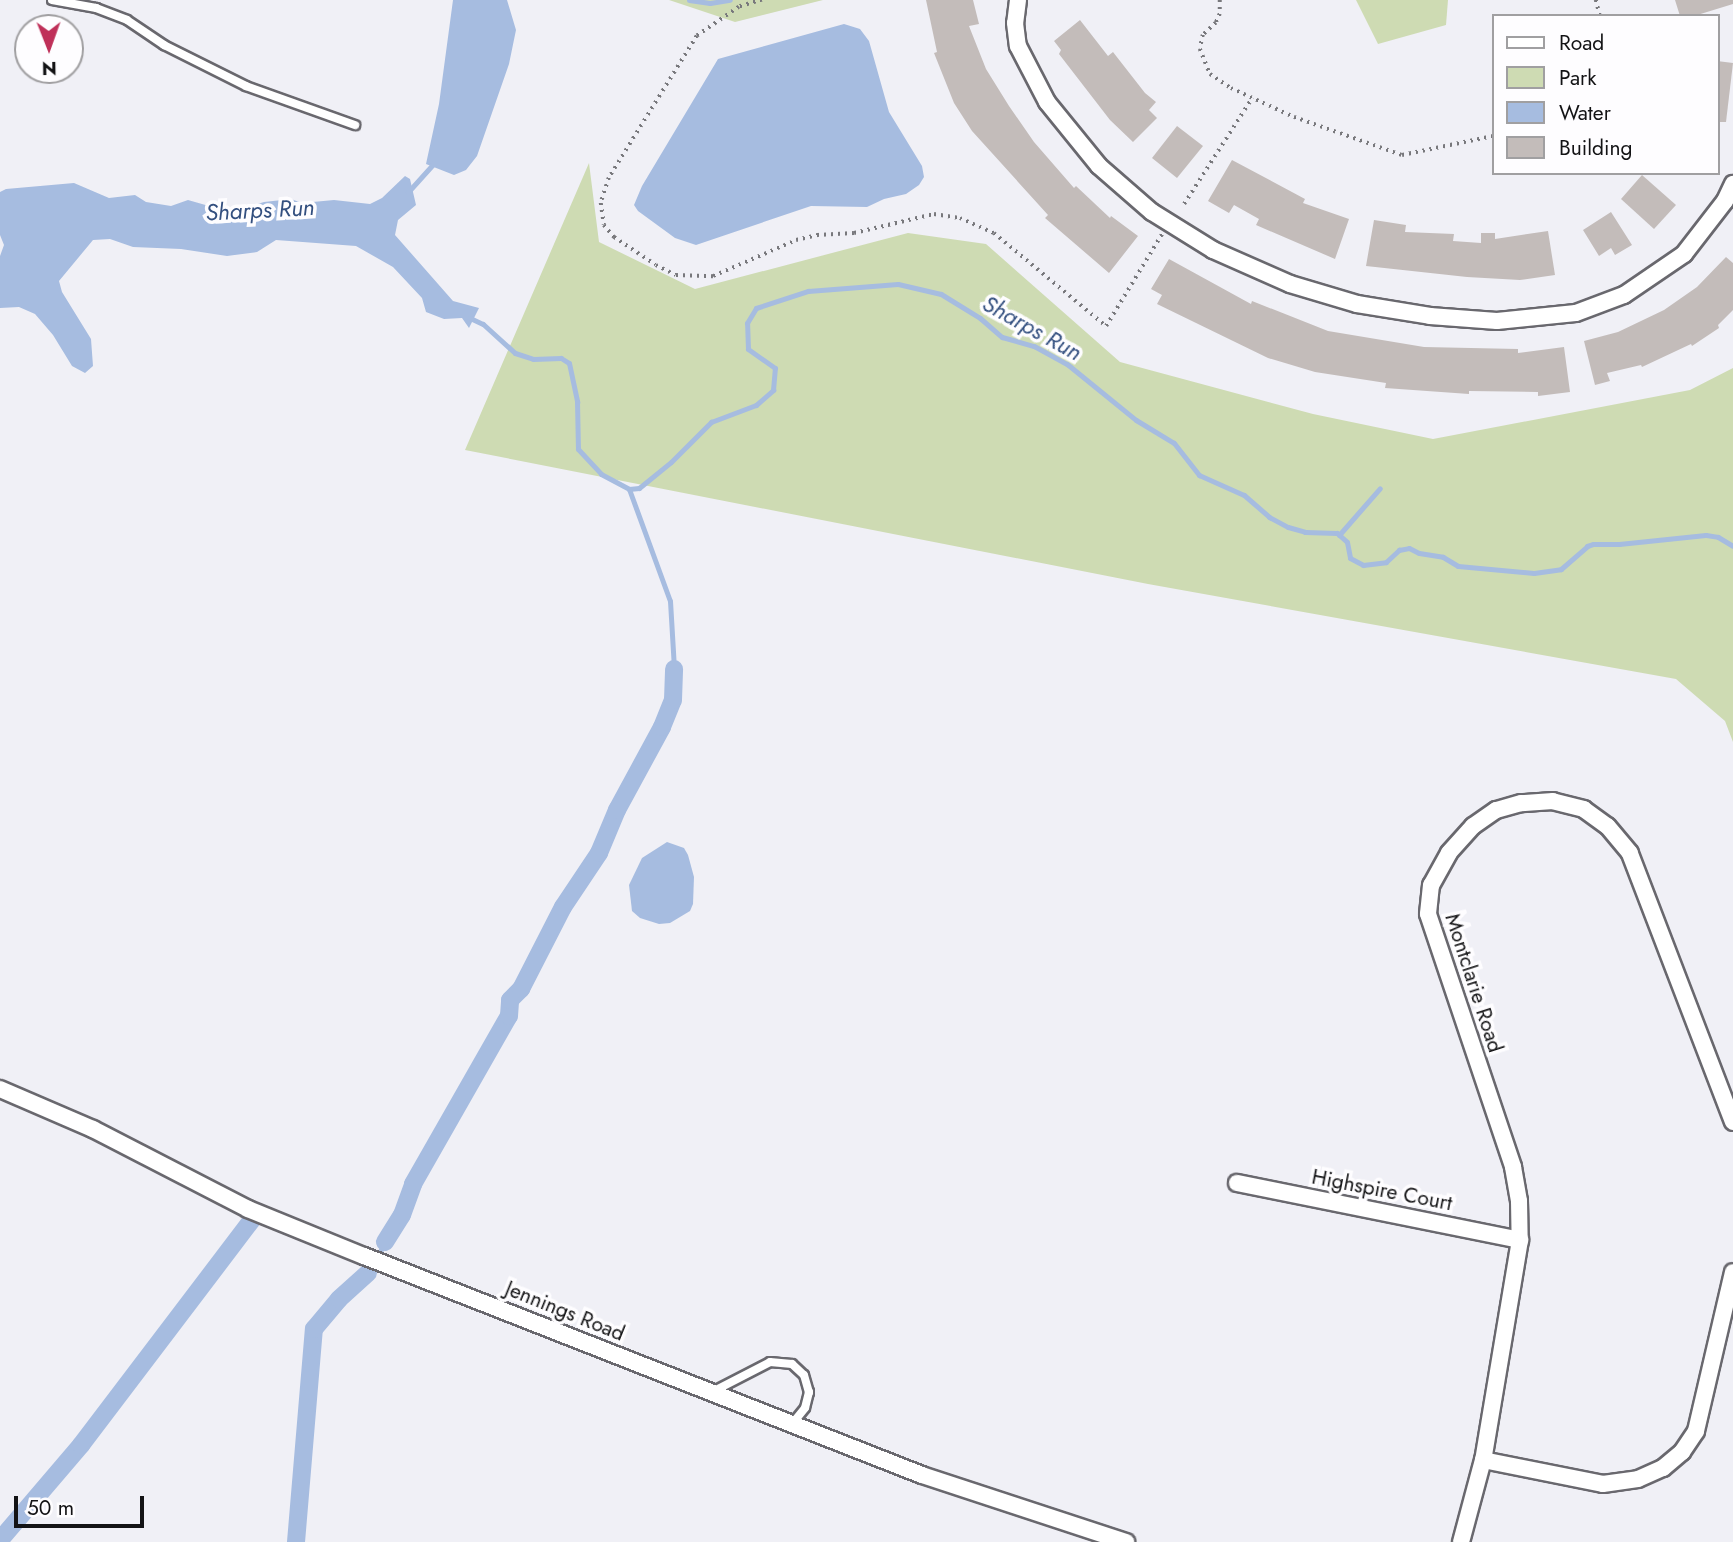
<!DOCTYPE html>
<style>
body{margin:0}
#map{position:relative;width:1733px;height:1542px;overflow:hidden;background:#f0f0f6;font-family:Jost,sans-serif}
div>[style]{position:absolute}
.green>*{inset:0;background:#cedbb3}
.water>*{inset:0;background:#a6bce0}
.stream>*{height:5px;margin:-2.5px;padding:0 2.5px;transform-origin:2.5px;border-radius:2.5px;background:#a6bce0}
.canal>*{height:18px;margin:-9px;padding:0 9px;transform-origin:9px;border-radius:9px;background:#a6bce0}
.building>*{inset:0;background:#c3bcba}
.path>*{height:3.5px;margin-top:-1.75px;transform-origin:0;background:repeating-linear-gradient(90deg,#78787c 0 2px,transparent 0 7px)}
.roads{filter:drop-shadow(2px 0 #69686e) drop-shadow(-2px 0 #69686e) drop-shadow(0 2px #69686e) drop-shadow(0 -2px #69686e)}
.lane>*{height:8px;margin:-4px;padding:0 4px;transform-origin:4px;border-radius:4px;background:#fff}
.street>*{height:16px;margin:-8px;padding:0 8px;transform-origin:8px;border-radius:8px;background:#fff}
span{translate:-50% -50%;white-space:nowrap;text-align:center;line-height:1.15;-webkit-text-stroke:7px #fefdff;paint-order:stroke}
.street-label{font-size:21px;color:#131315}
.water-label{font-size:23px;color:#334f7f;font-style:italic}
.legend{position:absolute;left:1492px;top:14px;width:228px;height:161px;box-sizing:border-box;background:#fefdff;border:2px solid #a09fa1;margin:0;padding:9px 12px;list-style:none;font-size:21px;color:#131315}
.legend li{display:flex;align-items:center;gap:14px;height:35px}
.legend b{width:35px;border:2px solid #a09fa1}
.north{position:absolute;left:14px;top:14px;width:70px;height:70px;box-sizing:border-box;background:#fefdff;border:2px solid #a09fa1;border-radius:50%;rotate:179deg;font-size:19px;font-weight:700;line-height:28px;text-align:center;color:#131315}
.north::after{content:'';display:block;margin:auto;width:24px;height:32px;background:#bf3059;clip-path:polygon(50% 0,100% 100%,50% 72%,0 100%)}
.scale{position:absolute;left:14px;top:1496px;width:130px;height:32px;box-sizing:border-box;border:4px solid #131315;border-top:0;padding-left:9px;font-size:21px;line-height:24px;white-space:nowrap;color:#131315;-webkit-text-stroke:5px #fefdff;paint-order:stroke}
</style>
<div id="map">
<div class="green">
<div style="clip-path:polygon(669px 0,823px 0,735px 22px)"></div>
<div style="clip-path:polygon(1356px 0,1448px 0,1446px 25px,1378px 44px)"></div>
<div style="clip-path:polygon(589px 163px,599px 242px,695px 289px,908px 233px,986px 244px,1120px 362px,1313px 414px,1433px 439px,1690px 390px,1733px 368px,1733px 742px,1725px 721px,1676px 679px,1148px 584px,465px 450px)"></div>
</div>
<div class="water">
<div style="clip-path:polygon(453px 0,507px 0,516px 30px,509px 64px,477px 156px,466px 170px,454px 175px,426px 164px,439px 104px)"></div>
<div style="clip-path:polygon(844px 24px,860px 29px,869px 41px,889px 112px,922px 166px,924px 177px,919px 185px,906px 194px,884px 199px,867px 207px,811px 206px,696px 245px,675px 238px,638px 211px,634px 205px,642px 186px,718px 59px)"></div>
<div style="clip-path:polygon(405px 176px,410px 179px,416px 205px,398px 220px,395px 235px,453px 301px,479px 308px,469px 328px,462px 318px,444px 319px,426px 312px,422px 298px,393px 267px,356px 246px,276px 240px,257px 252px,227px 256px,181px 249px,133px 247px,110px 239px,93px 240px,59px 281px,62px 292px,91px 339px,93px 366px,85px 373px,72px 366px,53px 335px,35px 314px,19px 307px,0 308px,0 256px,4px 245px,0 235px,0 192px,6px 189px,74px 183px,109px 198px,135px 195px,146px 202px,171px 206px,188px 200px,230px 212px,264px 202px,291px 199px,302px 203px,334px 200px,370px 204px,382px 198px)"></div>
<div style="clip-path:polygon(667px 842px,684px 848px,688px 855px,694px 877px,693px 904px,690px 911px,670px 923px,659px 924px,640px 918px,632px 911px,629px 885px,642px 858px)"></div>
</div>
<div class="stream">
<div style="left:689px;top:0;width:21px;rotate:8deg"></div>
<div style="left:710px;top:3px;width:20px;rotate:-9deg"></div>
<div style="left:408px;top:192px;width:39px;rotate:-48deg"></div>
<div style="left:470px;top:318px;width:14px;rotate:25deg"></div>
<div style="left:483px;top:324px;width:43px;rotate:42.2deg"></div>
<div style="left:515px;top:353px;width:19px;rotate:18deg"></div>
<div style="left:533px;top:359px;width:28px;rotate:-2deg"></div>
<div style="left:561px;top:358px;width:9px;rotate:32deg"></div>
<div style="left:569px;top:363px;width:40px;rotate:78deg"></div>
<div style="left:577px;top:402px;width:47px;rotate:88.8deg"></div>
<div style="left:578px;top:449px;width:34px;rotate:47deg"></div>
<div style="left:601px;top:474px;width:32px;rotate:28deg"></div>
<div style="left:629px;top:489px;width:10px;rotate:-6deg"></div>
<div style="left:639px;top:488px;width:41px;rotate:-39.1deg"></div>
<div style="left:671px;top:462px;width:57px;rotate:-45deg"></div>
<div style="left:711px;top:422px;width:48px;rotate:-20.7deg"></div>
<div style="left:756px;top:405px;width:23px;rotate:-41deg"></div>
<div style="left:773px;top:390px;width:22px;rotate:-85deg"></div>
<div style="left:775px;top:368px;width:33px;rotate:-145deg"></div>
<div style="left:748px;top:349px;width:26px;rotate:-92deg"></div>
<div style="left:747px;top:323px;width:17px;rotate:-59deg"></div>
<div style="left:756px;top:308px;width:55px;rotate:-18.1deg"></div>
<div style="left:808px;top:291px;width:90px;rotate:-4.4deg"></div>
<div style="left:898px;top:284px;width:44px;rotate:13.1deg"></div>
<div style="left:941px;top:294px;width:46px;rotate:31.6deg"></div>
<div style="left:980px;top:318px;width:29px;rotate:41deg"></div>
<div style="left:1002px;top:337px;width:33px;rotate:16deg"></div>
<div style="left:1034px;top:346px;width:38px;rotate:29deg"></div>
<div style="left:1067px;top:364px;width:89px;rotate:39.1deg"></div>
<div style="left:1136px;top:420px;width:44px;rotate:31.2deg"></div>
<div style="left:1174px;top:443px;width:41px;rotate:52deg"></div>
<div style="left:1199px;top:475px;width:49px;rotate:24deg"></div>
<div style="left:1244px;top:495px;width:33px;rotate:41deg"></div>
<div style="left:1269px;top:517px;width:21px;rotate:28deg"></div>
<div style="left:1288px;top:527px;width:18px;rotate:16deg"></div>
<div style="left:1305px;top:532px;width:32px;rotate:2deg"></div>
<div style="left:1337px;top:533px;width:13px;rotate:42deg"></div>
<div style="left:1347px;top:542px;width:16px;rotate:79deg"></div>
<div style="left:1350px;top:558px;width:15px;rotate:28deg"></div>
<div style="left:1363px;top:565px;width:23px;rotate:-7deg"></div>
<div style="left:1386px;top:562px;width:18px;rotate:-43deg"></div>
<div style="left:1399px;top:550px;width:10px;rotate:-11deg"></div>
<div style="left:1409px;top:548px;width:11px;rotate:27deg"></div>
<div style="left:1419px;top:553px;width:24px;rotate:9deg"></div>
<div style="left:1443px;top:557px;width:17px;rotate:31deg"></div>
<div style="left:1458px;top:566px;width:76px;rotate:5.3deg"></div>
<div style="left:1534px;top:573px;width:27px;rotate:-8deg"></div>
<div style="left:1561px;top:569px;width:35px;rotate:-41deg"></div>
<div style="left:1587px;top:546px;width:6px;rotate:-18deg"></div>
<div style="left:1593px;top:544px;width:26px"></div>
<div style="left:1619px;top:544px;width:87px;rotate:-5.9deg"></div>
<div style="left:1706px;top:535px;width:12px;rotate:9deg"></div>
<div style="left:1718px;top:537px;width:17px;rotate:31deg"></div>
<div style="left:629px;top:489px;width:119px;rotate:69.9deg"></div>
<div style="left:670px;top:601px;width:68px;rotate:86.6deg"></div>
<div style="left:1339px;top:535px;width:62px;rotate:-48.9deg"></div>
<div style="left:368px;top:1273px;width:35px;rotate:-61deg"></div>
</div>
<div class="canal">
<div style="left:385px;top:1242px;width:32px;rotate:-58deg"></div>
<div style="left:402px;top:1215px;width:33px;rotate:-70deg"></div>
<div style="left:413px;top:1184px;width:193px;rotate:-60.3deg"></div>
<div style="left:509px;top:1016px;width:16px;rotate:-86deg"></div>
<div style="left:510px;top:1000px;width:16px;rotate:-45deg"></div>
<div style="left:521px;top:989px;width:92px;rotate:-62.9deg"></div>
<div style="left:563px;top:907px;width:65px;rotate:-56.3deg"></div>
<div style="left:599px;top:853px;width:47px;rotate:-67.3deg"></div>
<div style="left:617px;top:810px;width:94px;rotate:-61.5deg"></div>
<div style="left:662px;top:727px;width:29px;rotate:-68deg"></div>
<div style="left:673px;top:700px;width:31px;rotate:-88deg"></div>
<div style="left:0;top:1540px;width:125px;rotate:-49.5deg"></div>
<div style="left:81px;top:1445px;width:285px;rotate:-52.8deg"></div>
<div style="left:296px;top:1542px;width:214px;rotate:-85.2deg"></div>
<div style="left:314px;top:1329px;width:39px;rotate:-50deg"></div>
<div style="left:339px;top:1299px;width:39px;rotate:-42deg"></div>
</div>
<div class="building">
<div style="clip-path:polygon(926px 0,973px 0,979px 24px,969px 26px,986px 69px,1009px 106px,1034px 142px,1074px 188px,1076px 186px,1110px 218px,1111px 216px,1138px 236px,1109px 273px,1045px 218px,1048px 215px,972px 131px,954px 103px,934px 53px,937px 52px)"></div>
<div style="clip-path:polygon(1675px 0,1733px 0,1733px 4px,1694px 16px,1680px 16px)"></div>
<div style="clip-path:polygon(1080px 20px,1108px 56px,1113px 52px,1145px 93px,1156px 102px,1149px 110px,1157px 118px,1133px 142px,1110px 120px,1059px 54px,1061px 50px,1054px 41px)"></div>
<div style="clip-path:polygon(1717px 61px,1733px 63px,1726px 122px,1717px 122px)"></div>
<div style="clip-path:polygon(1177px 126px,1203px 146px,1177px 178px,1152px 158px)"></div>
<div style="clip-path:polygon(1232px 160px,1305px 199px,1303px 203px,1349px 219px,1335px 259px,1256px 225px,1259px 219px,1234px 205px,1229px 213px,1208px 201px)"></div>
<div style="clip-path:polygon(1642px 175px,1676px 205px,1654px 229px,1621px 199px)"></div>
<div style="clip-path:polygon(1611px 212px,1632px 245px,1615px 255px,1611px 248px,1599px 256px,1583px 230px)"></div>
<div style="clip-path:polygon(1374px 220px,1406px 225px,1405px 232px,1454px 234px,1453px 241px,1481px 243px,1481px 233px,1495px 233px,1495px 239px,1548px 231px,1555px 275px,1520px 280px,1467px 277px,1366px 266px)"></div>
<div style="clip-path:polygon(1726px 257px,1733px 263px,1733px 310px,1718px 325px,1719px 328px,1692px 346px,1691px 344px,1642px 367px,1641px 365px,1607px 373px,1610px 381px,1595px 385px,1584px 341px,1618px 332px,1664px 310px,1697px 287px)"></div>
<div style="clip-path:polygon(1169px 259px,1251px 304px,1252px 301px,1328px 331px,1424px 347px,1518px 349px,1518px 353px,1564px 347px,1570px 392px,1538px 396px,1538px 392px,1469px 391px,1469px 394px,1385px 388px,1386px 383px,1315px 372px,1268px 358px,1157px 304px,1162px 295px,1151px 289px)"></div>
</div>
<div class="path">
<div style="left:762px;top:0;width:24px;rotate:163deg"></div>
<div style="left:739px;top:7px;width:51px;rotate:145.4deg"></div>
<div style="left:697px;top:36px;width:167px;rotate:121.8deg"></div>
<div style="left:609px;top:178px;width:26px;rotate:108deg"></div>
<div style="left:601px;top:203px;width:22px;rotate:82deg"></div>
<div style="left:604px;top:225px;width:16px;rotate:50deg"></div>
<div style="left:614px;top:237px;width:50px;rotate:33.7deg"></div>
<div style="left:656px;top:265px;width:22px;rotate:27deg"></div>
<div style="left:676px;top:275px;width:37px;rotate:2deg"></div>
<div style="left:713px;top:276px;width:90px;rotate:-23.4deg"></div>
<div style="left:796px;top:240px;width:22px;rotate:-13deg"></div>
<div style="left:817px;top:235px;width:37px;rotate:-3deg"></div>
<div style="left:854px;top:233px;width:82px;rotate:-13.4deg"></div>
<div style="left:934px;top:214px;width:26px;rotate:9deg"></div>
<div style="left:960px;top:218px;width:37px;rotate:24deg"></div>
<div style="left:994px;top:233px;width:146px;rotate:39.7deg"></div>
<div style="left:1106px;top:326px;width:108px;rotate:-58.7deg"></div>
<div style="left:1220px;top:0;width:14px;rotate:90deg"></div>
<div style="left:1220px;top:14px;width:10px;rotate:114deg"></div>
<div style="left:1216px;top:23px;width:18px;rotate:137deg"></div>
<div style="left:1203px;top:35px;width:14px;rotate:102deg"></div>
<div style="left:1200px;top:49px;width:27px;rotate:68deg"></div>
<div style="left:1210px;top:74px;width:25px;rotate:34deg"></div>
<div style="left:1231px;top:88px;width:69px;rotate:24.7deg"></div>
<div style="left:1294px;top:117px;width:114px;rotate:19.4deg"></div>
<div style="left:1402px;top:155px;width:93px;rotate:-11.8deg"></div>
<div style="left:1596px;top:0;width:16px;rotate:76deg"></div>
<div style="left:1184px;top:204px;width:126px;rotate:-57.3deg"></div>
</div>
<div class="roads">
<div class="lane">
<div style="left:52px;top:0;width:45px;rotate:10.3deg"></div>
<div style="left:96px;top:8px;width:33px;rotate:21deg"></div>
<div style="left:127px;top:20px;width:45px;rotate:34deg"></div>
<div style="left:164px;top:45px;width:92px;rotate:26.6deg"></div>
<div style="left:246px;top:86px;width:116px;rotate:19.7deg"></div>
<div style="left:712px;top:1392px;width:65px;rotate:-27.3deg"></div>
<div style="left:770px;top:1362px;width:22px;rotate:5deg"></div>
<div style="left:792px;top:1364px;width:16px;rotate:43deg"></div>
<div style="left:804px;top:1375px;width:18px;rotate:74deg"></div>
<div style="left:809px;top:1392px;width:16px;rotate:104deg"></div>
<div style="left:805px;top:1408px;width:21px;rotate:129deg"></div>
</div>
<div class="street">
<div style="left:1018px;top:0;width:23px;rotate:97deg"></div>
<div style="left:1015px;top:23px;width:23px;rotate:83deg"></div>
<div style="left:1018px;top:46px;width:63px;rotate:62.6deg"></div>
<div style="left:1047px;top:102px;width:82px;rotate:50.9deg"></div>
<div style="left:1099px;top:166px;width:70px;rotate:41deg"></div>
<div style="left:1152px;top:212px;width:72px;rotate:31.9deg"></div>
<div style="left:1213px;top:250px;width:84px;rotate:23.8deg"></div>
<div style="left:1290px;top:284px;width:70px;rotate:16.6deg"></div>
<div style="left:1357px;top:304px;width:74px;rotate:9.3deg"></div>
<div style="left:1430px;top:316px;width:67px;rotate:4.3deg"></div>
<div style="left:1497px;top:321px;width:79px;rotate:-5.8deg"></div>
<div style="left:1576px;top:313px;width:51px;rotate:-20.6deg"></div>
<div style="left:1624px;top:295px;width:73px;rotate:-34.3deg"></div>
<div style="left:1684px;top:254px;width:67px;rotate:-52.3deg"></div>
<div style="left:1725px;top:201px;width:19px;rotate:-65deg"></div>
<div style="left:0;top:1089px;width:101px;rotate:23.3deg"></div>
<div style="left:93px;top:1129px;width:174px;rotate:27.3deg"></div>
<div style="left:248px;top:1209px;width:125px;rotate:22.1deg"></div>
<div style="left:364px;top:1256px;width:599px;rotate:21.43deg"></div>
<div style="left:922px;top:1475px;width:215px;rotate:18.2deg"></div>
<div style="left:1733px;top:1122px;width:288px;rotate:-111deg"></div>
<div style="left:1630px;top:853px;width:35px;rotate:-130deg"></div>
<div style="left:1607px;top:826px;width:29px;rotate:-144deg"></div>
<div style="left:1584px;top:809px;width:32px;rotate:-166deg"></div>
<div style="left:1553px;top:801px;width:32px;rotate:176deg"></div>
<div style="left:1521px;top:803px;width:26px;rotate:164deg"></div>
<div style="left:1496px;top:810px;width:28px;rotate:145deg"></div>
<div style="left:1473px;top:826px;width:36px;rotate:132deg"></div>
<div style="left:1449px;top:853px;width:37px;rotate:119deg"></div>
<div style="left:1431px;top:885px;width:29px;rotate:96deg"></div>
<div style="left:1428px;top:914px;width:267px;rotate:71.4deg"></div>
<div style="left:1513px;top:1167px;width:35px;rotate:80deg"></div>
<div style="left:1519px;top:1201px;width:39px;rotate:89deg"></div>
<div style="left:1520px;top:1240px;width:223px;rotate:99.5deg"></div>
<div style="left:1483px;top:1460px;width:122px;rotate:11.3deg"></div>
<div style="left:1603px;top:1484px;width:35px;rotate:-8deg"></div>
<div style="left:1638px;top:1479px;width:27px;rotate:-24deg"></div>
<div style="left:1663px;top:1468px;width:25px;rotate:-40deg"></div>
<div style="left:1682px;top:1452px;width:25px;rotate:-56deg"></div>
<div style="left:1696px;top:1431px;width:163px;rotate:-76.9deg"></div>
<div style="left:1237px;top:1183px;width:289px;rotate:11.4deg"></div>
<div style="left:1461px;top:1542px;width:85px;rotate:-75deg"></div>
</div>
</div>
<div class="street-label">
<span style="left:1474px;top:983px;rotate:72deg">Montclarie Road</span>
<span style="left:1382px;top:1190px;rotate:11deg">Highspire Court</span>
<span style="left:565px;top:1311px;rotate:22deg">Jennings Road</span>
</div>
<div class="water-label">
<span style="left:260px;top:210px;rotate:-3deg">Sharps Run</span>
<span style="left:1032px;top:328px;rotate:29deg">Sharps Run</span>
</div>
<ul class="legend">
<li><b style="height:9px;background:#fff"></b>Road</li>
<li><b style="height:19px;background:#cedbb3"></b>Park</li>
<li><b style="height:19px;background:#a6bce0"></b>Water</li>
<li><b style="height:19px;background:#c3bcba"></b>Building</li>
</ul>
<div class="north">N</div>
<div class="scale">50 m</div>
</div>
